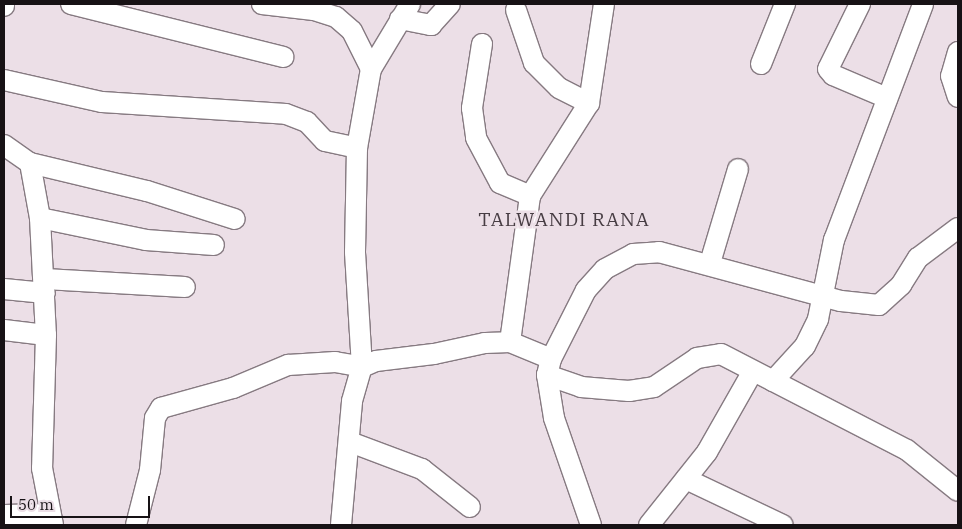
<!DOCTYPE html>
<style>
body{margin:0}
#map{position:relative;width:962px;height:529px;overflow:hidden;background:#ecdfe7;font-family:"IBM Plex Serif",serif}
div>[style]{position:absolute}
.roads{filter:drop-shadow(1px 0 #867a81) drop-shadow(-1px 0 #867a81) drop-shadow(0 1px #867a81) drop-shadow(0 -1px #867a81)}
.minor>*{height:20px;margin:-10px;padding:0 10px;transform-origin:10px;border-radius:10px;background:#fff}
span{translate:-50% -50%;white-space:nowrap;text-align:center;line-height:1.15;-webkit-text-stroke:5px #ecdfe7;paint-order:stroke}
.quarter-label{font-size:19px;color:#473d43;letter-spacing:1px}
.frame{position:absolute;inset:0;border:5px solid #171215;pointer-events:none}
.scale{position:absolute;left:10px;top:496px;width:140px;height:22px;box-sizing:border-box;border:2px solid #171215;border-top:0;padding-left:6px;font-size:15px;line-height:18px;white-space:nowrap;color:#171215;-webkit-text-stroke:4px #ecdfe7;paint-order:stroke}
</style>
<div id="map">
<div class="roads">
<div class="minor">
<div style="left:71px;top:4px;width:219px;rotate:14deg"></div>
<div style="left:262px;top:4px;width:52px;rotate:6.6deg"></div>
<div style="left:314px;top:10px;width:23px;rotate:18deg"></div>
<div style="left:336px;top:17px;width:21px;rotate:41deg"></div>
<div style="left:352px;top:31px;width:42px;rotate:63.4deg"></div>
<div style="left:860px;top:4px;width:72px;rotate:116.2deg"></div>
<div style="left:828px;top:69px;width:8px;rotate:50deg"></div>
<div style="left:833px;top:75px;width:59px;rotate:23.1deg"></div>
<div style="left:4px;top:6px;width:2px;rotate:-90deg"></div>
<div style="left:516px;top:10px;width:56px;rotate:71.2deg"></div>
<div style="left:534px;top:63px;width:35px;rotate:45deg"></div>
<div style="left:559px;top:88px;width:34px;rotate:27deg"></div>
<div style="left:400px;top:19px;width:32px;rotate:11deg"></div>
<div style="left:431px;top:25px;width:28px;rotate:-48deg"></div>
<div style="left:482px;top:44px;width:65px;rotate:98.9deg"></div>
<div style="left:472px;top:108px;width:30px;rotate:82deg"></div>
<div style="left:476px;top:138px;width:51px;rotate:61.9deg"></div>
<div style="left:500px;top:183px;width:33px;rotate:23deg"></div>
<div style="left:958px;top:52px;width:25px;rotate:106deg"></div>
<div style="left:951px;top:76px;width:22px;rotate:72deg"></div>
<div style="left:761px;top:64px;width:65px;rotate:-68.2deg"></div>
<div style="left:4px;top:80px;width:100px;rotate:12.7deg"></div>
<div style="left:102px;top:102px;width:184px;rotate:3.7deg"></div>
<div style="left:286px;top:114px;width:22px;rotate:21deg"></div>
<div style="left:307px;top:122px;width:26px;rotate:47deg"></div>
<div style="left:325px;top:141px;width:33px;rotate:12deg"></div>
<div style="left:4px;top:145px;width:32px;rotate:35deg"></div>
<div style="left:30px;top:163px;width:56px;rotate:79.7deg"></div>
<div style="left:40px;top:218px;width:117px;rotate:87.1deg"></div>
<div style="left:46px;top:335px;width:133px;rotate:91.7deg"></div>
<div style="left:42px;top:468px;width:58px;rotate:79.1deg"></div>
<div style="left:30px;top:163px;width:120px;rotate:13.5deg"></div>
<div style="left:147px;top:191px;width:92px;rotate:17.7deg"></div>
<div style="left:40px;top:218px;width:108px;rotate:11.7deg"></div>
<div style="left:146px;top:240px;width:68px;rotate:4.2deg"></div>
<div style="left:710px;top:263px;width:98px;rotate:-73.4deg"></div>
<div style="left:45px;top:279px;width:140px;rotate:3.3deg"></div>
<div style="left:4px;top:289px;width:41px;rotate:5.6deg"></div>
<div style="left:4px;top:330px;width:42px;rotate:6.8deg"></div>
<div style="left:510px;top:342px;width:147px;rotate:-82.2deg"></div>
<div style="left:530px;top:196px;width:110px;rotate:-57.6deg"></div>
<div style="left:589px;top:103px;width:100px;rotate:-81.4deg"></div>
<div style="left:547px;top:375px;width:36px;rotate:19deg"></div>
<div style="left:581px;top:387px;width:48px;rotate:4.8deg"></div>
<div style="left:629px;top:391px;width:25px;rotate:-9deg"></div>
<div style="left:654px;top:387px;width:52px;rotate:-34deg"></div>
<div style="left:697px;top:358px;width:24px;rotate:-9deg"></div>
<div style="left:721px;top:354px;width:209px;rotate:27.3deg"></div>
<div style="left:907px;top:450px;width:65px;rotate:38.8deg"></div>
<div style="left:773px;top:381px;width:47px;rotate:-47.6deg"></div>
<div style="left:805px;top:346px;width:30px;rotate:-64deg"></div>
<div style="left:818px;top:319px;width:81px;rotate:-78.6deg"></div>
<div style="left:834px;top:240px;width:252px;rotate:-69.3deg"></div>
<div style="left:350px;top:442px;width:77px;rotate:20.6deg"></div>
<div style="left:422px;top:469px;width:61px;rotate:38.4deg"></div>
<div style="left:686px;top:479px;width:107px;rotate:25.4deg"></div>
<div style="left:4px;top:515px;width:45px;rotate:-1.3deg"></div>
<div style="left:136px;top:525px;width:57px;rotate:-75.7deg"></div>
<div style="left:150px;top:470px;width:52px;rotate:-84.5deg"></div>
<div style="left:155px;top:418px;width:12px;rotate:-59deg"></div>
<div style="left:161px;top:408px;width:75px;rotate:-15.5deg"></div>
<div style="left:233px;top:388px;width:60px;rotate:-22.7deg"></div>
<div style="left:288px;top:365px;width:47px;rotate:-3.7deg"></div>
<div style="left:335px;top:362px;width:27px;rotate:10deg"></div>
<div style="left:362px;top:367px;width:115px;rotate:-93.5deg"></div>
<div style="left:355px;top:252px;width:104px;rotate:-88.9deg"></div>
<div style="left:357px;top:148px;width:80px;rotate:-80deg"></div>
<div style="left:371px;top:69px;width:76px;rotate:-59deg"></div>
<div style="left:341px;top:525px;width:124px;rotate:-84.9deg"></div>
<div style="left:352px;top:401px;width:35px;rotate:-74deg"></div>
<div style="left:362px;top:367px;width:15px;rotate:-23deg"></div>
<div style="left:376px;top:361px;width:58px;rotate:-6.9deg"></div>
<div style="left:434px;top:354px;width:52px;rotate:-12.2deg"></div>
<div style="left:485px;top:343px;width:25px;rotate:-2deg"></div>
<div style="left:510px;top:342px;width:44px;rotate:22.5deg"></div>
<div style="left:591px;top:525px;width:113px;rotate:-109.1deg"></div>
<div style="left:554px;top:418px;width:44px;rotate:-99.2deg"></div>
<div style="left:547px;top:375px;width:16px;rotate:-76deg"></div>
<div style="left:551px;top:359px;width:77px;rotate:-63.1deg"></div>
<div style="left:586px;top:290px;width:28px;rotate:-48deg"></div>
<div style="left:605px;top:269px;width:32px;rotate:-28deg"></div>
<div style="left:633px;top:254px;width:26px;rotate:-4deg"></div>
<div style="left:659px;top:252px;width:188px;rotate:15.1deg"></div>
<div style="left:841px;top:301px;width:38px;rotate:6deg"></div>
<div style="left:879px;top:305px;width:30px;rotate:-42deg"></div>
<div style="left:901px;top:285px;width:32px;rotate:-58deg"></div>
<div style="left:918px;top:258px;width:50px;rotate:-36.9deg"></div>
<div style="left:649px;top:525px;width:93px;rotate:-51.5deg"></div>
<div style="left:707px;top:452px;width:93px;rotate:-60.4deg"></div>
</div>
</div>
<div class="quarter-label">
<span style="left:564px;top:220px">TALWANDI RANA</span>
</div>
<div class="frame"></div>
<div class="scale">50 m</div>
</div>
